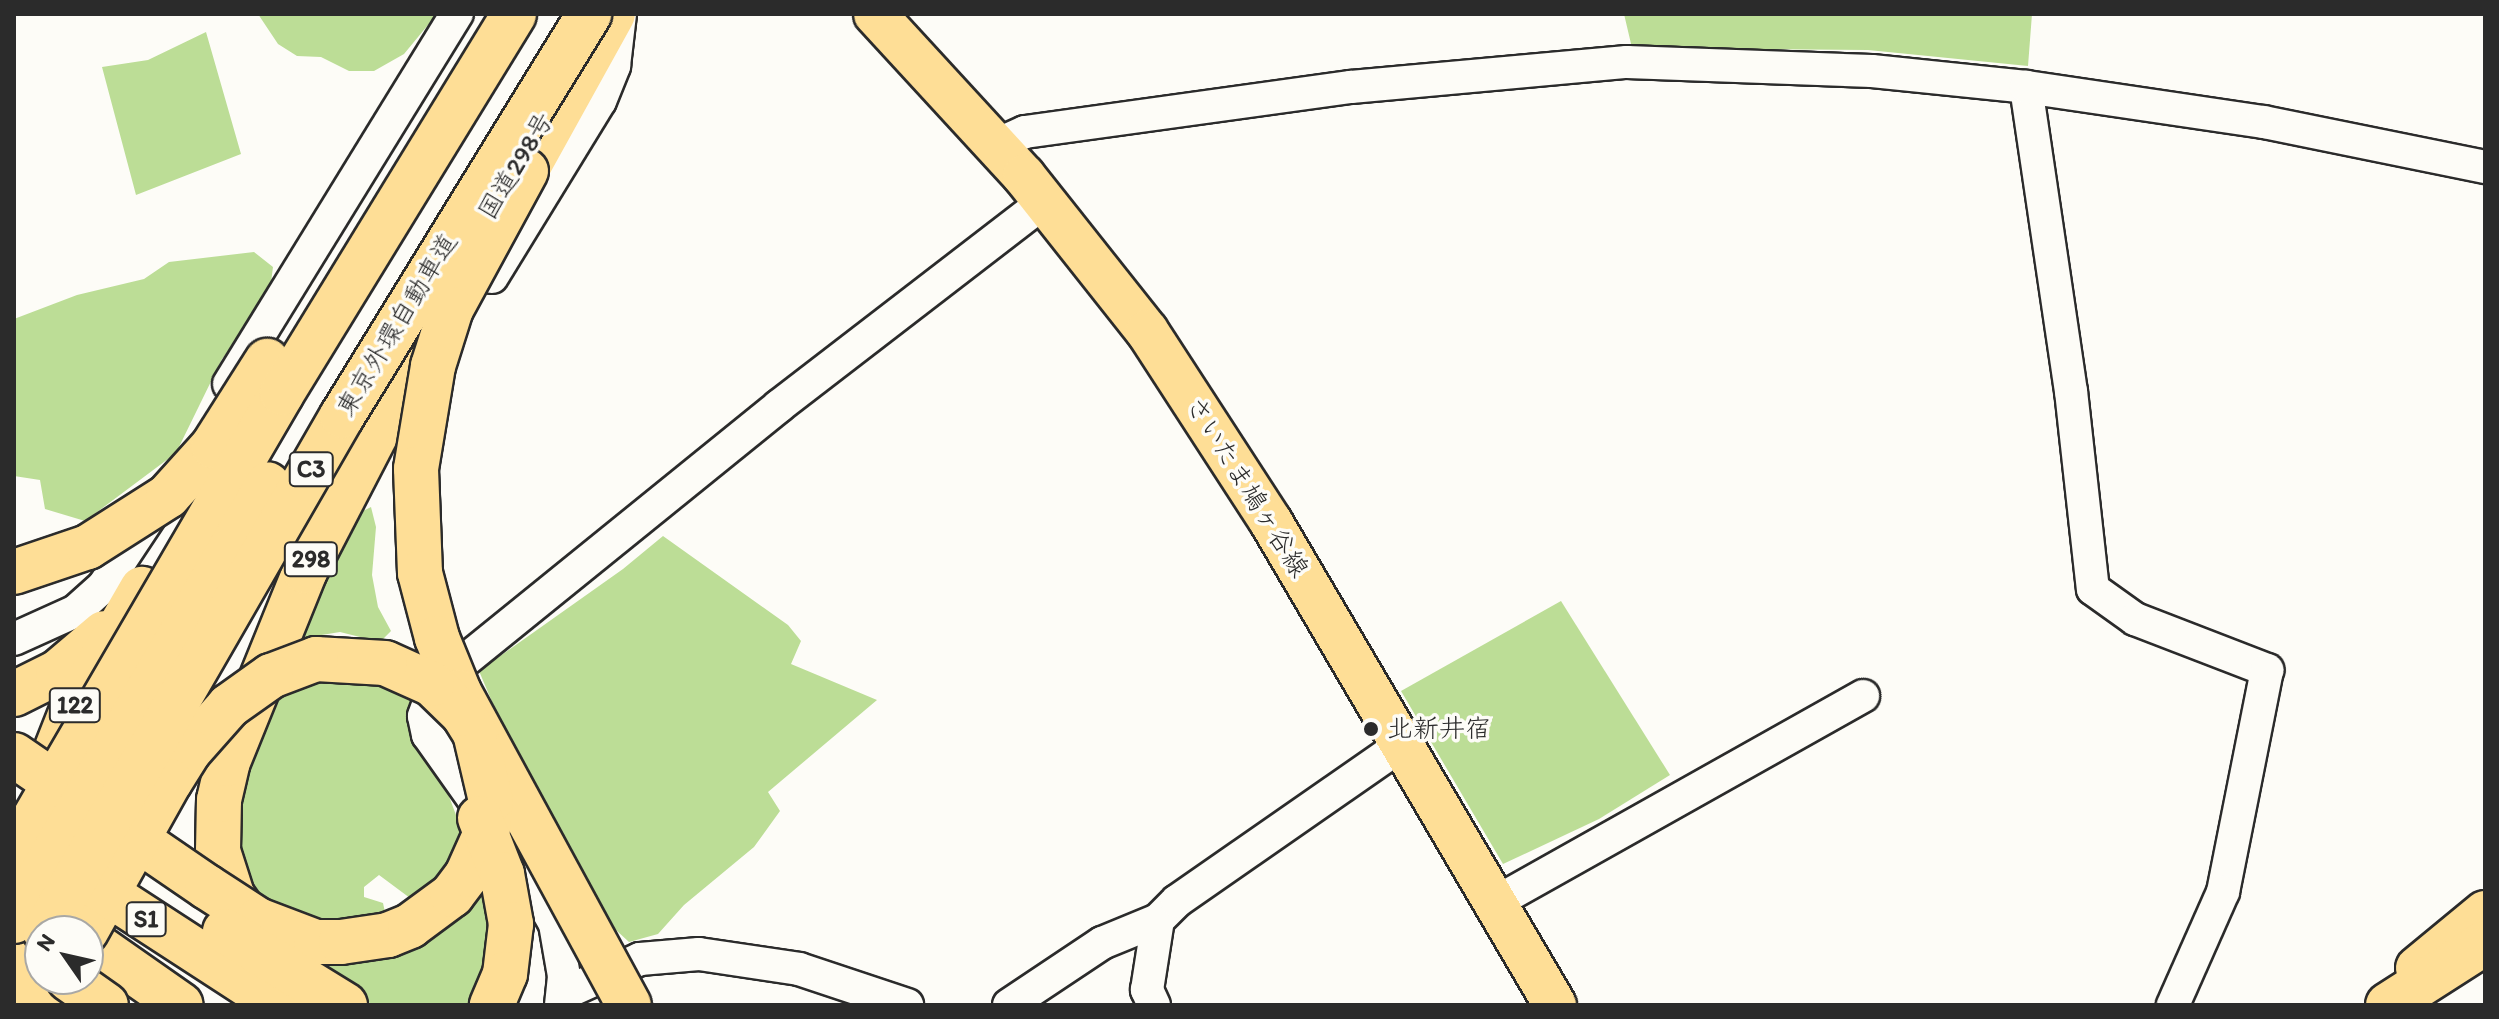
<!DOCTYPE html>
<meta charset="utf-8">
<style>
body{margin:0}
#map{position:relative;width:2499px;height:1019px;overflow:hidden;background:#fdfcf7;font-family:Itim,"Klee One",sans-serif}
div>[style]{position:absolute}
.green>*{inset:0;background:#bcdd96}
.roads{filter:drop-shadow(2px 0 #2b2b2b) drop-shadow(-2px 0 #2b2b2b) drop-shadow(0 2px #2b2b2b) drop-shadow(0 -2px #2b2b2b)}
.minor>*{height:32px;margin:-16px;padding:0 16px;transform-origin:16px;border-radius:16px;background:#fdfcf7}
.major>*{height:42px;margin:-21px;padding:0 21px;transform-origin:21px;border-radius:21px;background:#fede96}
.highway>*{height:44px;margin:-22px;padding:0 22px;transform-origin:22px;border-radius:22px;background:#fede96}
.bridges{filter:drop-shadow(2px 0 #2b2b2b) drop-shadow(-2px 0 #2b2b2b) drop-shadow(0 2px #2b2b2b) drop-shadow(0 -2px #2b2b2b)}
.highway-bridge>*{height:44px;margin:-22px;padding:0 22px;transform-origin:22px;border-radius:22px;background:#fede96}
.dots>*{width:22px;height:22px;translate:-50% -50%;box-sizing:border-box;border:4px solid #fdfcf7;border-radius:50%}
span{translate:-50% -50%;white-space:nowrap;text-align:center;line-height:1.15;-webkit-text-stroke:7px #fdfcf7;paint-order:stroke}
.shield-label span{padding:2px 6px;background:#fdfcf7;border:2px solid;border-radius:6px;-webkit-text-stroke-width:0}
.shield-label{font-size:24px;color:#2b2b2b;font-weight:700}
.street-label{font-size:26px;color:#2b2b2b}
.poi-label{font-size:26px;color:#2b2b2b}
.left{translate:0 -50%;text-align:left}
.frame{position:absolute;inset:0;border:16px solid #2b2b2b;pointer-events:none}
.north{position:absolute;left:24px;top:915px;width:80px;height:80px;box-sizing:border-box;background:#fdfcf7;border:2px solid #a9a8a5;border-radius:50%;rotate:304deg;font-size:22px;font-weight:700;line-height:32px;text-align:center;color:#2b2b2b}
.north::after{content:'';display:block;margin:auto;width:28px;height:36px;background:#2b2b2b;clip-path:polygon(50% 0,100% 100%,50% 72%,0 100%)}
</style>
<div id="map">
<div class="green">
<div style="clip-path:polygon(258px 14px,437px 14px,404px 54px,374px 71px,349px 71px,321px 57px,297px 56px,278px 44px)"></div>
<div style="clip-path:polygon(1624px 14px,2032px 14px,2028px 66px,1868px 50px,1632px 48px)"></div>
<div style="clip-path:polygon(206px 32px,241px 154px,136px 195px,102px 67px,148px 60px)"></div>
<div style="clip-path:polygon(254px 252px,273px 267px,269px 298px,222px 359px,176px 453px,85px 521px,45px 509px,40px 480px,14px 476px,14px 319px,77px 295px,144px 279px,169px 262px)"></div>
<div style="clip-path:polygon(371px 507px,376px 527px,372px 575px,378px 607px,391px 631px,380px 642px,340px 632px,297px 639px,355px 515px)"></div>
<div style="clip-path:polygon(663px 536px,788px 625px,801px 641px,791px 664px,877px 700px,768px 792px,780px 811px,754px 847px,684px 905px,658px 934px,629px 942px,604px 919px,560px 828px,515px 756px,479px 671px,623px 569px)"></div>
<div style="clip-path:polygon(1561px 601px,1670px 775px,1599px 819px,1503px 864px,1401px 691px)"></div>
<div style="clip-path:polygon(342px 676px,396px 686px,414px 703px,462px 831px,453px 864px,414px 901px,379px 875px,364px 887px,364px 897px,383px 903px,386px 917px,322px 925px,287px 915px,235px 879px,231px 808px,268px 709px,284px 689px)"></div>
<div style="clip-path:polygon(483px 881px,489px 899px,486px 966px,467px 1005px,373px 1005px,317px 970px,328px 961px,374px 961px,414px 948px,472px 902px)"></div>
</div>
<div class="roads">
<div class="minor">
<div style="left:2026px;top:87px;width:307px;rotate:81.6deg"></div>
<div style="left:2071px;top:391px;width:199px;rotate:83.7deg"></div>
<div style="left:2093px;top:589px;width:52px;rotate:35.5deg"></div>
<div style="left:2135px;top:619px;width:142px;rotate:21.1deg"></div>
<div style="left:2267px;top:670px;width:226px;rotate:101.2deg"></div>
<div style="left:2223px;top:892px;width:124px;rotate:113.9deg"></div>
<div style="left:996px;top:145px;width:32px;rotate:-24deg"></div>
<div style="left:1025px;top:132px;width:329px;rotate:-7.9deg"></div>
<div style="left:1351px;top:87px;width:277px;rotate:-5.2deg"></div>
<div style="left:1627px;top:62px;width:245px;rotate:2.1deg"></div>
<div style="left:1872px;top:71px;width:155px;rotate:5.9deg"></div>
<div style="left:2026px;top:87px;width:241px;rotate:8.4deg"></div>
<div style="left:2264px;top:122px;width:226px;rotate:11.5deg"></div>
<div style="left:492px;top:277px;width:206px;rotate:-58.5deg"></div>
<div style="left:600px;top:101px;width:38px;rotate:-68deg"></div>
<div style="left:614px;top:66px;width:52px;rotate:-83.4deg"></div>
<div style="left:229px;top:384px;width:435px;rotate:-58.4deg"></div>
<div style="left:14px;top:639px;width:68px;rotate:-24.3deg"></div>
<div style="left:76px;top:611px;width:36px;rotate:-42deg"></div>
<div style="left:103px;top:587px;width:96px;rotate:-56.5deg"></div>
<div style="left:1496px;top:902px;width:421px;rotate:-29.3deg"></div>
<div style="left:565px;top:993px;width:82px;rotate:-24.4deg"></div>
<div style="left:640px;top:959px;width:59px;rotate:-4.8deg"></div>
<div style="left:699px;top:954px;width:101px;rotate:8.5deg"></div>
<div style="left:799px;top:969px;width:114px;rotate:18.4deg"></div>
<div style="left:561px;top:1005px;width:29px;rotate:-84deg"></div>
<div style="left:564px;top:976px;width:53px;rotate:-99.8deg"></div>
<div style="left:555px;top:924px;width:55px;rotate:-119.4deg"></div>
<div style="left:528px;top:876px;width:173px;rotate:-125.3deg"></div>
<div style="left:428px;top:735px;width:19px;rotate:-102deg"></div>
<div style="left:424px;top:716px;width:23px;rotate:-70deg"></div>
<div style="left:432px;top:694px;width:24px;rotate:-52deg"></div>
<div style="left:447px;top:675px;width:427px;rotate:-39deg"></div>
<div style="left:779px;top:406px;width:336px;rotate:-37.6deg"></div>
<div style="left:1009px;top:1005px;width:112px;rotate:-33.7deg"></div>
<div style="left:1102px;top:943px;width:61px;rotate:-22.3deg"></div>
<div style="left:1154px;top:1005px;width:17px;rotate:-115deg"></div>
<div style="left:1147px;top:990px;width:71px;rotate:-81.1deg"></div>
<div style="left:1158px;top:920px;width:27px;rotate:-45deg"></div>
<div style="left:1177px;top:901px;width:275px;rotate:-34.8deg"></div>
</div>
<div class="major">
<div style="left:875px;top:14px;width:220px;rotate:47.4deg"></div>
<div style="left:1024px;top:176px;width:198px;rotate:51.6deg"></div>
<div style="left:1147px;top:331px;width:228px;rotate:57deg"></div>
<div style="left:1271px;top:522px;width:560px;rotate:59.54deg"></div>
<div style="left:2417px;top:968px;width:88px;rotate:-39.5deg"></div>
</div>
<div class="highway">
<div style="left:526px;top:171px;width:179px;rotate:-61deg"></div>
<div style="left:14px;top:694px;width:49px;rotate:-26.6deg"></div>
<div style="left:58px;top:672px;width:60px;rotate:-40.3deg"></div>
<div style="left:53px;top:758px;width:52px;rotate:-68.4deg"></div>
<div style="left:72px;top:710px;width:140px;rotate:-60deg"></div>
<div style="left:252px;top:924px;width:35px;rotate:-125deg"></div>
<div style="left:232px;top:895px;width:46px;rotate:-107.7deg"></div>
<div style="left:218px;top:851px;width:51px;rotate:-88.9deg"></div>
<div style="left:219px;top:800px;width:37px;rotate:-77deg"></div>
<div style="left:227px;top:764px;width:208px;rotate:-68deg"></div>
<div style="left:305px;top:571px;width:293px;rotate:-62.6deg"></div>
<div style="left:88px;top:940px;width:113px;rotate:35deg"></div>
<div style="left:14px;top:986px;width:53px;rotate:-60.5deg"></div>
<div style="left:45px;top:1005px;width:30px;rotate:-60deg"></div>
<div style="left:2388px;top:1005px;width:115px;rotate:-32.6deg"></div>
</div>
</div>
<div class="bridges">
<div class="highway-bridge">
<div style="left:526px;top:171px;width:157px;rotate:118.5deg"></div>
<div style="left:451px;top:309px;width:60px;rotate:107.5deg"></div>
<div style="left:433px;top:366px;width:104px;rotate:99.4deg"></div>
<div style="left:416px;top:469px;width:104px;rotate:87.8deg"></div>
<div style="left:420px;top:573px;width:67px;rotate:75.3deg"></div>
<div style="left:437px;top:638px;width:58px;rotate:67.8deg"></div>
<div style="left:459px;top:692px;width:356px;rotate:61.5deg"></div>
<div style="left:14px;top:572px;width:78px;rotate:-18.7deg"></div>
<div style="left:88px;top:547px;width:95px;rotate:-32.5deg"></div>
<div style="left:168px;top:496px;width:67px;rotate:-48deg"></div>
<div style="left:213px;top:446px;width:101px;rotate:-57.6deg"></div>
<div style="left:14px;top:755px;width:234px;rotate:34.4deg"></div>
<div style="left:207px;top:887px;width:61px;rotate:32.9deg"></div>
<div style="left:258px;top:920px;width:62px;rotate:20.8deg"></div>
<div style="left:316px;top:942px;width:25px"></div>
<div style="left:341px;top:942px;width:48px;rotate:-8.5deg"></div>
<div style="left:388px;top:935px;width:24px;rotate:-22deg"></div>
<div style="left:410px;top:926px;width:52px;rotate:-36.4deg"></div>
<div style="left:452px;top:895px;width:25px;rotate:-53deg"></div>
<div style="left:467px;top:875px;width:51px;rotate:-65.9deg"></div>
<div style="left:488px;top:828px;width:27px;rotate:-84deg"></div>
<div style="left:491px;top:801px;width:70px;rotate:-103.2deg"></div>
<div style="left:475px;top:733px;width:22px;rotate:-122deg"></div>
<div style="left:463px;top:714px;width:43px;rotate:-135.9deg"></div>
<div style="left:432px;top:684px;width:51px;rotate:-155.9deg"></div>
<div style="left:385px;top:663px;width:69px;rotate:-176.7deg"></div>
<div style="left:316px;top:659px;width:48px;rotate:159.3deg"></div>
<div style="left:271px;top:676px;width:52px;rotate:144.5deg"></div>
<div style="left:229px;top:706px;width:60px;rotate:131.6deg"></div>
<div style="left:189px;top:751px;width:36px;rotate:122deg"></div>
<div style="left:170px;top:781px;width:172px;rotate:119.2deg"></div>
<div style="left:480px;top:818px;width:60px;rotate:68.6deg"></div>
<div style="left:502px;top:874px;width:51px;rotate:79.8deg"></div>
<div style="left:511px;top:924px;width:50px;rotate:96.8deg"></div>
<div style="left:505px;top:974px;width:34px;rotate:113deg"></div>
<div style="left:14px;top:853px;width:532px;rotate:-59.77deg"></div>
<div style="left:282px;top:393px;width:444px;rotate:-58.5deg"></div>
<div style="left:82px;top:877px;width:235px;rotate:33deg"></div>
<div style="left:14px;top:921px;width:505px;rotate:-59.83deg"></div>
<div style="left:45px;top:931px;width:595px;rotate:-60.03deg"></div>
<div style="left:342px;top:416px;width:472px;rotate:-58.4deg"></div>
<div style="left:225px;top:931px;width:141px;rotate:31.7deg"></div>
<div style="left:69px;top:979px;width:45px;rotate:35.1deg"></div>
</div>
</div>
<div class="dots">
<div style="left:1371px;top:729px;background:#2b2b2b"></div>
</div>
<div class="shield-label">
<span style="left:311px;top:469px">C3</span>
<span style="left:311px;top:559px">298</span>
<span style="left:75px;top:705px">122</span>
<span style="left:146px;top:919px">S1</span>
</div>
<div class="street-label">
<span style="left:516px;top:166px;rotate:-59deg">国道298号</span>
<span style="left:397px;top:325px;rotate:-59deg">東京外環自動車道</span>
<span style="left:1247px;top:487px;rotate:58deg">さいたま鳩ヶ谷線</span>
</div>
<div class="poi-label">
<span class="left" style="left:1387px;top:729px">北新井宿</span>
</div>
<div class="frame"></div>
<div class="north">N</div>
</div>
